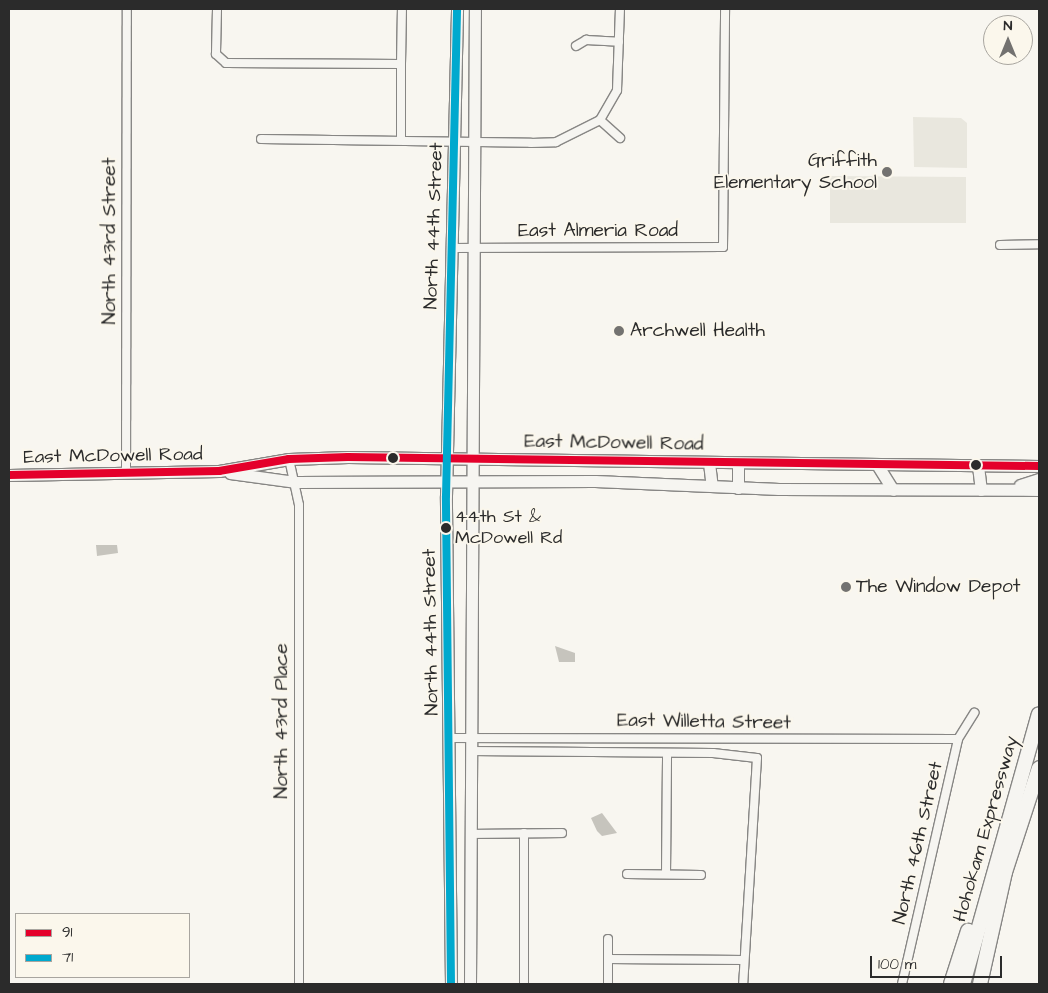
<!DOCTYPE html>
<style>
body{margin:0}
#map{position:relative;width:1048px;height:993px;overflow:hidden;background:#f8f6f0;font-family:"Architects Daughter",sans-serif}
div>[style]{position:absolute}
.green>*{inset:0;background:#e9e7de}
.water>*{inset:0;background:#c6c4bd}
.roads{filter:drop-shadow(1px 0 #878684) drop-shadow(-1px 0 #878684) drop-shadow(0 1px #878684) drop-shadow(0 -1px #878684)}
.minor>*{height:8px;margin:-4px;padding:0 4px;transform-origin:4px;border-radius:4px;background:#f6f5f1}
.primary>*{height:11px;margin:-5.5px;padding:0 5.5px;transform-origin:5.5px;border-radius:5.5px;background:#f6f5f1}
.motorway>*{height:14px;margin:-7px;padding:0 7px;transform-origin:7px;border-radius:7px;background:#f6f5f1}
.bus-1>*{height:8px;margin:-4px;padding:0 4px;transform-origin:4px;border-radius:4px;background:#e4002b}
.bus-2>*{height:8px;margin:-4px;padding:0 4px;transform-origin:4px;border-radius:4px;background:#00a9ce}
.dots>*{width:14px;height:14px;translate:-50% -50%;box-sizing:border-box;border:2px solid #fbf7ec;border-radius:50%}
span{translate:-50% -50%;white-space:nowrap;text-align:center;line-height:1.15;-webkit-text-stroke:4px #fbf7ec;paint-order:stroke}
.bus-label{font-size:18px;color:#2b2b2b}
.left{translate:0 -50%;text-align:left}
.poi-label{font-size:19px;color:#2b2b2b}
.right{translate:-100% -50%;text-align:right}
.street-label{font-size:19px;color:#2b2b2b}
.frame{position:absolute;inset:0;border:10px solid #2b2b2b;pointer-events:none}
.legend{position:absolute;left:15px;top:913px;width:175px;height:65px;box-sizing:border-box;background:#fbf7ec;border:1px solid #a8a59f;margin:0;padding:6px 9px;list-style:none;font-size:15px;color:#2b2b2b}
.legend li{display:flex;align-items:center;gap:10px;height:25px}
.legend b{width:25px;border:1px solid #a8a59f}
.north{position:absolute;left:983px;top:15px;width:50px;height:50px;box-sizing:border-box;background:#fbf7ec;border:1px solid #a8a59f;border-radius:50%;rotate:0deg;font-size:14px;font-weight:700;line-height:20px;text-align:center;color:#2b2b2b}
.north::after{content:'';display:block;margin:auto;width:18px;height:22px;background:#737270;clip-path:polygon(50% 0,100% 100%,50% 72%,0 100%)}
.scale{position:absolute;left:870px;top:956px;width:132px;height:22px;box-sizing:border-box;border:2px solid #2b2b2b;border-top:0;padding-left:6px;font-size:15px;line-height:18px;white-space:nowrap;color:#2b2b2b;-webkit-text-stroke:4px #fbf7ec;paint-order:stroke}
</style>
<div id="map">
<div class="green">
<div style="clip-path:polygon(913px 117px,961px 118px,967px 123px,967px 168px,914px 167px)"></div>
<div style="clip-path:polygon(830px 176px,966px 177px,966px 223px,830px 223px)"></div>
</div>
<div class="water">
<div style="clip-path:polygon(96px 545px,117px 545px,118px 553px,97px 556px)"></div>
<div style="clip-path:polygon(555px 646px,575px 653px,575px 662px,559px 662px)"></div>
<div style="clip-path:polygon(602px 813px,617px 833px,602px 836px,597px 831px,591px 818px)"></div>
</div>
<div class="roads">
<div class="minor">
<div style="left:217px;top:9px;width:45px;rotate:91.3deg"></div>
<div style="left:216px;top:54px;width:13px;rotate:42deg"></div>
<div style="left:226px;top:63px;width:175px;rotate:0.3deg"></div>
<div style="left:401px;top:64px;width:55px;rotate:-89deg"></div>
<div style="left:576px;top:46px;width:12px;rotate:-31deg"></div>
<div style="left:586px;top:40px;width:33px;rotate:3deg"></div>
<div style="left:600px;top:120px;width:34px;rotate:-60deg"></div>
<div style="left:617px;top:90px;width:81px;rotate:-87.9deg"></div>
<div style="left:261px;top:139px;width:270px;rotate:0.8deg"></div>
<div style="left:531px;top:143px;width:25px;rotate:-2deg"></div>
<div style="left:556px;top:142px;width:49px;rotate:-26.6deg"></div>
<div style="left:600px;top:120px;width:27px;rotate:42deg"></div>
<div style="left:401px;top:140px;width:76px;rotate:-90deg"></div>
<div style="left:1000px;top:245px;width:39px;rotate:-1deg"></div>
<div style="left:452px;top:248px;width:271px;rotate:-0.2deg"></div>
<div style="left:723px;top:247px;width:238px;rotate:-89.5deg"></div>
<div style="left:289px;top:459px;width:47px;rotate:77.7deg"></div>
<div style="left:299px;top:505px;width:479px;rotate:90deg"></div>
<div style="left:126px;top:473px;width:464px;rotate:-89.9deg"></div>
<div style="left:450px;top:738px;width:508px;rotate:0.11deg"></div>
<div style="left:471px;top:751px;width:242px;rotate:0.5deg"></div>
<div style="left:713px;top:753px;width:44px;rotate:6.5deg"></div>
<div style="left:757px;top:758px;width:226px;rotate:93.5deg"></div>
<div style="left:524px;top:833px;width:151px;rotate:90deg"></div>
<div style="left:471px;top:834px;width:91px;rotate:-0.6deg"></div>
<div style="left:627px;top:874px;width:74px;rotate:0.8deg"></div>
<div style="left:666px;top:874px;width:121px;rotate:-89.5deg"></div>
<div style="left:608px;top:959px;width:136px;rotate:0.4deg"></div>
<div style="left:608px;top:984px;width:45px;rotate:-90deg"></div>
<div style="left:902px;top:984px;width:251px;rotate:-77.1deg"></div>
<div style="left:958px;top:739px;width:31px;rotate:-58deg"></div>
</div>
<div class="primary">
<div style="left:709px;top:463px;width:23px;rotate:83deg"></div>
<div style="left:738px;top:464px;width:24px;rotate:90deg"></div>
<div style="left:878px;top:466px;width:28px;rotate:58deg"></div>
<div style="left:978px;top:466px;width:24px;rotate:83deg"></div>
<div style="left:230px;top:473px;width:67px;rotate:7.8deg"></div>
<div style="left:296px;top:482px;width:299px;rotate:-0.2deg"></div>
<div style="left:595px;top:481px;width:184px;rotate:2.5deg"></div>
<div style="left:779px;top:489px;width:260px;rotate:0.2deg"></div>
<div style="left:9px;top:475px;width:210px;rotate:-1.1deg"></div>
<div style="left:219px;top:471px;width:71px;rotate:-9.7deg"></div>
<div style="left:289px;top:459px;width:59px;rotate:-1.9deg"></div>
<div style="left:348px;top:457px;width:691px;rotate:0.75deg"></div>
<div style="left:1020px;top:485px;width:20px;rotate:-18deg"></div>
<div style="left:451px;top:984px;width:488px;rotate:-90.6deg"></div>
<div style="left:446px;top:496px;width:487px;rotate:-88.7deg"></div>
<div style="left:470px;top:984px;width:975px;rotate:-89.71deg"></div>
</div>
<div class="motorway">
<div style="left:951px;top:984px;width:56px;rotate:-72.2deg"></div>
<div style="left:963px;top:984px;width:280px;rotate:-74.3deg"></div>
<div style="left:980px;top:984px;width:115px;rotate:-77.4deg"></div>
<div style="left:1005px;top:872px;width:109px;rotate:-71.9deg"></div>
</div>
</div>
<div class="bus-1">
<div style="left:9px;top:475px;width:210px;rotate:-1.1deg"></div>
<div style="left:219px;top:471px;width:71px;rotate:-9.7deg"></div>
<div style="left:289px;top:459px;width:59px;rotate:-1.9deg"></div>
<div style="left:348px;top:457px;width:691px;rotate:0.75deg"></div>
</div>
<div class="bus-2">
<div style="left:451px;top:984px;width:488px;rotate:-90.6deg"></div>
<div style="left:446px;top:496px;width:487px;rotate:-88.7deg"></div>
</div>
<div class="dots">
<div style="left:887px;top:172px;background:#737270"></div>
<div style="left:619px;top:331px;background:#737270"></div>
<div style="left:393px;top:458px;background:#2b2b2b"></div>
<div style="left:976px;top:465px;background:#2b2b2b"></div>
<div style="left:446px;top:528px;background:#2b2b2b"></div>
<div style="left:846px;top:587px;background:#737270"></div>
</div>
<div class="bus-label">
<span class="left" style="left:455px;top:528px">44th St &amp;<br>McDowell Rd</span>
</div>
<div class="poi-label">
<span class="right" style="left:877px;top:172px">Griffith<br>Elementary School</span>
<span class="left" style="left:630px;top:331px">Archwell Health</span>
<span class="left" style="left:856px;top:587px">The Window Depot</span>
</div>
<div class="street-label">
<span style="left:434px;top:226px;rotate:-88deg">North 44th Street</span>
<span style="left:598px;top:231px">East Almeria Road</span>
<span style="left:110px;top:241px;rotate:-90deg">North 43rd Street</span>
<span style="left:614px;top:443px;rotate:1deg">East McDowell Road</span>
<span style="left:113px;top:456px;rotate:-1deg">East McDowell Road</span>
<span style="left:431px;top:632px;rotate:-91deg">North 44th Street</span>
<span style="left:282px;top:721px;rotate:-90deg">North 43rd Place</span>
<span style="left:704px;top:722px;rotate:1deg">East Willetta Street</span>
<span style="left:986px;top:829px;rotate:-74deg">Hohokam Expressway</span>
<span style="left:918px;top:843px;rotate:-77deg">North 46th Street</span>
</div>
<div class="frame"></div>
<ul class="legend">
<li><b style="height:6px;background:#e4002b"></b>91</li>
<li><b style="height:6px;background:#00a9ce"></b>71</li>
</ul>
<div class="north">N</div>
<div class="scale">100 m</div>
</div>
